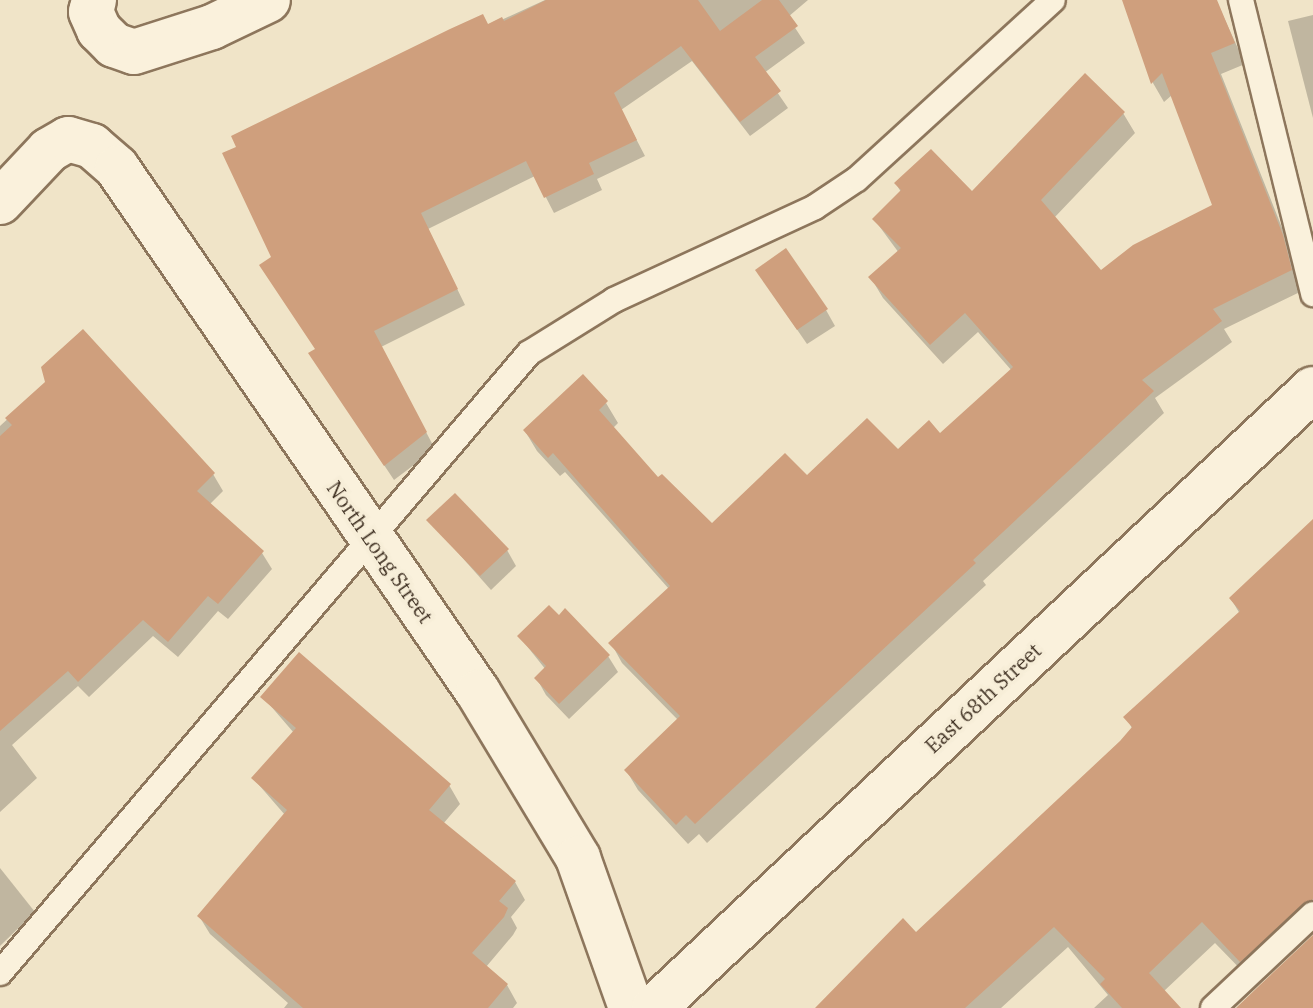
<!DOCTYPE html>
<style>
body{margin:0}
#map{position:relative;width:1313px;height:1008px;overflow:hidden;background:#f0e4c8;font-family:"IBM Plex Serif",serif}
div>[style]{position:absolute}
.shadow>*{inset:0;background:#0003}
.building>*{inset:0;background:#cf9f7d}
.roads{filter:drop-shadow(2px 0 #8d765c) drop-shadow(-2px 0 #8d765c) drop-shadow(0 2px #8d765c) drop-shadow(0 -2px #8d765c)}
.service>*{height:24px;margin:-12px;padding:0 12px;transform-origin:12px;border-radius:12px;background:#faf1dc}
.minor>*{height:44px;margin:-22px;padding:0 22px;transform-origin:22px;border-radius:22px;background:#faf1dc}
span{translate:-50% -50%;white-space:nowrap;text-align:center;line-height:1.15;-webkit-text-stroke:7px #f7eed8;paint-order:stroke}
.street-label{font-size:20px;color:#3d2e20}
</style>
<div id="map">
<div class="shadow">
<div style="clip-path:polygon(545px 0,808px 0,788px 17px,805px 43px,764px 73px,788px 108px,750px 136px,692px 61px,621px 110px,645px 156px,597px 179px,602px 190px,554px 213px,535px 176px,428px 229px,465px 305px,381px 347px,435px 449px,394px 480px,320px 369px,317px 350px,274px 257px,488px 26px)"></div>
<div style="clip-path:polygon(1124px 0,1216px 0,1245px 64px,1221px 74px,1294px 258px,1302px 291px,1224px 329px,1232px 342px,1155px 398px,1164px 413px,983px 581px,986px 585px,707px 843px,699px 834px,688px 844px,638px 790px,626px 770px,679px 721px,622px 663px,611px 643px,669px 589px,565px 472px,560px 476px,537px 451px,525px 431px,606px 403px,618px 423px,613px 428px,658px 480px,712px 526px,807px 478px,940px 436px,1012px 371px,978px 332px,943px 364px,883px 298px,871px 278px,899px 253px,874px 219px,901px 192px,896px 184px,972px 194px,1123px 113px,1135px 133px,1054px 218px,1101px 273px,1215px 206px,1172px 95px,1164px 102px,1153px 83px)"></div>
<div style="clip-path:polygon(1313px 15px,1313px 118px,1288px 21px)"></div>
<div style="clip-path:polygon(767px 286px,826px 310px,835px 326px,807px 344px)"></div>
<div style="clip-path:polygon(47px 383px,213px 474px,223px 491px,209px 505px,262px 553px,272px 569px,228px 619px,218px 611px,178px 657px,153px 636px,89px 697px,78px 686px,12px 745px,37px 778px,0 812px,0 426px)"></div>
<div style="clip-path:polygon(429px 520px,507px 550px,516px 566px,491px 590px)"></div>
<div style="clip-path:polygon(1313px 533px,1313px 927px,1253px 982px,1215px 943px,1163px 992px,1178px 1008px,1094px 1008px,1108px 995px,1068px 947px,1001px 1008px,819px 1008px,903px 921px,916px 935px,1133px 730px,1126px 717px,1240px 614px,1231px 599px)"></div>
<div style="clip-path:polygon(559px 618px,608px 656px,618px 672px,569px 719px,546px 695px,537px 679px,546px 670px,519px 636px)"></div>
<div style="clip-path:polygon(263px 697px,449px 785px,460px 804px,443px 824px,515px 882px,525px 900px,511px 917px,517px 928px,513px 935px,486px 967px,507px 985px,517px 1003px,513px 1008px,284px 1008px,288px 1003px,210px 934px,199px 916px,285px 815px,253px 778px,294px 733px)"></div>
<div style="clip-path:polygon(0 868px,35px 912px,0 946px)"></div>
</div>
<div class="building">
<div style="clip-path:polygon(546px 0,698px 0,720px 31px,762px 0,779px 0,798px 26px,755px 57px,781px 91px,740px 122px,681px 46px,614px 93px,637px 140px,589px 163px,594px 174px,544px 198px,526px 161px,421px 213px,458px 289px,374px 331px,427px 432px,384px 466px,308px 353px,315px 349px,259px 265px,271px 257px,222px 153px,236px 147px,231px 136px,450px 29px,483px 14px,488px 24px,502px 17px,504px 21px)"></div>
<div style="clip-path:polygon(1122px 0,1217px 0,1235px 43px,1211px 53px,1283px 235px,1292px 270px,1213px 309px,1222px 321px,1142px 380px,1154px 391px,973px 560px,976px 563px,695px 824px,686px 815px,676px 825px,624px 770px,680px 716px,608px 643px,670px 586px,553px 453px,548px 458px,523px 430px,583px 374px,608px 401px,599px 410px,658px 477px,662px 474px,712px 523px,785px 453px,807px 475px,867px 418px,898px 449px,929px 420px,940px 433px,1013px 367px,965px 313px,930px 345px,868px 277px,901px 248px,872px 219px,901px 190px,894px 183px,931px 149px,972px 191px,1085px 73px,1125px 112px,1041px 200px,1101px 270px,1133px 245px,1212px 205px,1162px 73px,1151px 84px)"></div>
<div style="clip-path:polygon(786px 248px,828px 309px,797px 330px,755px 270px)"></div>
<div style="clip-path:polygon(83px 329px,215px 473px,197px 491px,264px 551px,218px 604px,208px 596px,168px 642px,143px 620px,78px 682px,68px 671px,0 731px,0 436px,12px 425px,5px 418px,45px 382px,41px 367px)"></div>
<div style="clip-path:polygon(455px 493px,509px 549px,480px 576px,426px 520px)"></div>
<div style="clip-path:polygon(1313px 519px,1313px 899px,1240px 962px,1202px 922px,1149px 973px,1181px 1008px,1122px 1008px,1100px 984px,1105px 979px,1054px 927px,965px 1008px,815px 1008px,903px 918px,916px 932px,1120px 741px,1132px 727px,1123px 717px,1240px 611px,1229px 598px)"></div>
<div style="clip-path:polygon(549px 605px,559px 615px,565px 608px,610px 655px,559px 704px,534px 678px,546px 666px,517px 636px)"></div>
<div style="clip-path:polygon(299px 652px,451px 784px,429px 810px,516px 881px,499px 901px,508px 908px,504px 917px,472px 953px,508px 984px,488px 1008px,303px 1008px,197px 916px,287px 810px,251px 778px,296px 728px,260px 697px)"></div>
<div style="clip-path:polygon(1313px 935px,1313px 1008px,1236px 1008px,1261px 984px)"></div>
</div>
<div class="roads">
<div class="service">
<div style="left:1241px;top:0;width:303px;rotate:76.2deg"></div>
<div style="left:0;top:973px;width:815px;rotate:-49.53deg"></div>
<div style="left:529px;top:353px;width:100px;rotate:-31.9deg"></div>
<div style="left:614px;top:300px;width:221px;rotate:-24.8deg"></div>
<div style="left:815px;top:207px;width:50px;rotate:-33.7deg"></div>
<div style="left:857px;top:179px;width:265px;rotate:-42.4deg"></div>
<div style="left:1213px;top:1008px;width:137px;rotate:-43.2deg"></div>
</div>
<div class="minor">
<div style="left:94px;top:0;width:12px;rotate:104deg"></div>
<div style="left:91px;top:12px;width:20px;rotate:66deg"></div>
<div style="left:99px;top:30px;width:21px;rotate:45deg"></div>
<div style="left:114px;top:45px;width:21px;rotate:19deg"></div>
<div style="left:134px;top:52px;width:82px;rotate:-17.8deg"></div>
<div style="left:212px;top:27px;width:62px;rotate:-25.7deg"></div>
<div style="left:0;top:202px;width:71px;rotate:-46.7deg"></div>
<div style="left:49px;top:150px;width:22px;rotate:-30deg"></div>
<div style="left:68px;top:139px;width:25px;rotate:16deg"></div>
<div style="left:92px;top:146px;width:33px;rotate:41deg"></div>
<div style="left:117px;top:168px;width:636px;rotate:55.44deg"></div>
<div style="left:478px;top:692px;width:194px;rotate:58.9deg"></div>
<div style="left:578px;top:858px;width:159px;rotate:70.5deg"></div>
<div style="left:654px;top:1008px;width:904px;rotate:-43.21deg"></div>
</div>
</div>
<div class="street-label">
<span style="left:380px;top:552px;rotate:55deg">North Long Street</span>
<span style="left:983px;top:698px;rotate:-43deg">East 68th Street</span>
</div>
</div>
